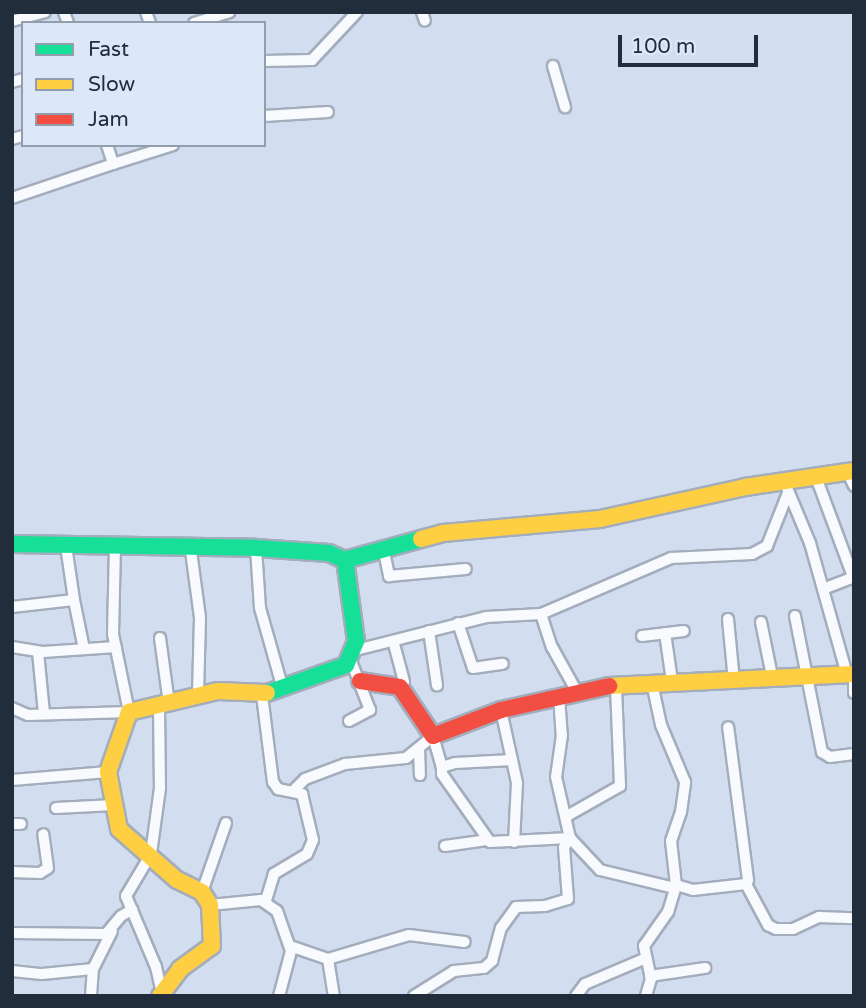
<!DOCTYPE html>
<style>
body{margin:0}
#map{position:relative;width:866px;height:1008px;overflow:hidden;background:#d2deef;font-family:"Varela Round",sans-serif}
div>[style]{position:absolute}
.roads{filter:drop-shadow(2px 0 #a3adbc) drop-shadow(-2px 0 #a3adbc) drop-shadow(0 2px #a3adbc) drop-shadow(0 -2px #a3adbc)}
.street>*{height:10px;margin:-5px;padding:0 5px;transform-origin:5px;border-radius:5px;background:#f8fafd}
.fast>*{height:16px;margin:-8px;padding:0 8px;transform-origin:8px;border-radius:8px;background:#16e098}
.slow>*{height:16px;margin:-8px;padding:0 8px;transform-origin:8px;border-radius:8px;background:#ffcf43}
.jam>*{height:16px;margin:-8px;padding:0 8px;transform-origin:8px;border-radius:8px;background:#f24e42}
span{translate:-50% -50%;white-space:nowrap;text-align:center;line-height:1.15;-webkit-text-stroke:6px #dce7f8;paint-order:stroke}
.frame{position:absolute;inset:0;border:14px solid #222d3c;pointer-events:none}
.legend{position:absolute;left:21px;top:21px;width:245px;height:126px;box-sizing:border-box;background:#dce7f8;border:2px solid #929dad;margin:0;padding:9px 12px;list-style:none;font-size:21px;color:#222d3c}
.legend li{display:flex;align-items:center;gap:14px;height:35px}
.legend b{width:35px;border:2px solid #929dad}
.scale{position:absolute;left:618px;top:35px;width:140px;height:32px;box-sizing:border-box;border:4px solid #222d3c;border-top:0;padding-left:9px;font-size:21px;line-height:24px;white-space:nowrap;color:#222d3c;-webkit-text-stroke:5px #dce7f8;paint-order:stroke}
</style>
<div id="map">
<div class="roads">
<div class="street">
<div style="left:64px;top:12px;width:12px;rotate:70deg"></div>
<div style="left:146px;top:12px;width:12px;rotate:70deg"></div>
<div style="left:422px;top:12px;width:9px;rotate:72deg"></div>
<div style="left:12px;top:21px;width:34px;rotate:-15deg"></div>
<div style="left:194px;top:23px;width:37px;rotate:-17deg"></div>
<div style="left:264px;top:61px;width:48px;rotate:-1.2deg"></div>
<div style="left:312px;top:60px;width:66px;rotate:-46.8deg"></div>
<div style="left:553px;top:66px;width:43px;rotate:73.7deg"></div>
<div style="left:12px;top:82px;width:11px;rotate:-15deg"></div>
<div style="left:264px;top:116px;width:64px;rotate:-3.6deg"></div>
<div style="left:12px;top:139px;width:11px;rotate:-15deg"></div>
<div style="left:107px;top:145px;width:20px;rotate:72deg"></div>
<div style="left:113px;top:164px;width:63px;rotate:-17.6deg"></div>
<div style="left:12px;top:198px;width:107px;rotate:-18.6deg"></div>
<div style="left:848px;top:473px;width:14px;rotate:65deg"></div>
<div style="left:816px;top:477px;width:109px;rotate:69.6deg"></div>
<div style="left:787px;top:488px;width:60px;rotate:67.3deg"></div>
<div style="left:810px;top:543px;width:137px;rotate:74.3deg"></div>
<div style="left:256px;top:548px;width:60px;rotate:86.2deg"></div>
<div style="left:260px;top:608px;width:81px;rotate:74.2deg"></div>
<div style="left:191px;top:551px;width:68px;rotate:82.3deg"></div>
<div style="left:200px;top:618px;width:78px;rotate:91.5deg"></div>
<div style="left:384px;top:552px;width:25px;rotate:78deg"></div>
<div style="left:389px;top:576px;width:77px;rotate:-5.2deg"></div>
<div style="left:823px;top:589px;width:33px;rotate:-21deg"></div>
<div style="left:74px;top:600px;width:50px;rotate:78.5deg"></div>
<div style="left:12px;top:607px;width:62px;rotate:-6.4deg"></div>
<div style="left:74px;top:600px;width:55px;rotate:-98.4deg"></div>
<div style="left:541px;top:614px;width:35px;rotate:72deg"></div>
<div style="left:552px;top:647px;width:51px;rotate:60.9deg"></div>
<div style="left:795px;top:616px;width:139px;rotate:78.8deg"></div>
<div style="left:822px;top:752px;width:9px;rotate:32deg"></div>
<div style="left:830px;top:757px;width:24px;rotate:-7deg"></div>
<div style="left:728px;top:619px;width:62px;rotate:84.5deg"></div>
<div style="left:761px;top:622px;width:60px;rotate:78.5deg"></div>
<div style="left:458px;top:623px;width:47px;rotate:71.6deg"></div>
<div style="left:473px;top:668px;width:30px;rotate:-8deg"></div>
<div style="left:429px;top:631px;width:55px;rotate:81.6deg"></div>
<div style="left:665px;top:633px;width:49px;rotate:81.7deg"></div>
<div style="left:642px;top:636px;width:42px;rotate:-6.8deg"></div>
<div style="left:160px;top:638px;width:67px;rotate:82.2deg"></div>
<div style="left:394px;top:644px;width:39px;rotate:75deg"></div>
<div style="left:12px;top:647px;width:31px;rotate:9deg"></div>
<div style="left:43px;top:652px;width:73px;rotate:-3.9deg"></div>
<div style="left:356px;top:650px;width:134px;rotate:-14.2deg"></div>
<div style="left:486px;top:617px;width:55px;rotate:-3.1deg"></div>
<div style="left:541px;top:614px;width:142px;rotate:-23.3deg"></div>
<div style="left:671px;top:558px;width:81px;rotate:-2.8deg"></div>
<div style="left:752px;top:554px;width:17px;rotate:-28deg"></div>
<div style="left:767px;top:546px;width:57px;rotate:-68.4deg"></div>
<div style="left:38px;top:652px;width:61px;rotate:84.4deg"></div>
<div style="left:854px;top:675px;width:18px;rotate:90deg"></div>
<div style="left:262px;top:695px;width:88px;rotate:82.8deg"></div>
<div style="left:273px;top:782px;width:9px;rotate:54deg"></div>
<div style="left:278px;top:789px;width:25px;rotate:12deg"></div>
<div style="left:302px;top:794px;width:47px;rotate:76.6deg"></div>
<div style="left:313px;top:840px;width:15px;rotate:113deg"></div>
<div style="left:307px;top:854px;width:39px;rotate:149deg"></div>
<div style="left:274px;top:874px;width:28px;rotate:107deg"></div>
<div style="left:559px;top:696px;width:39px;rotate:86deg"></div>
<div style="left:562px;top:735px;width:42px;rotate:98.1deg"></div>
<div style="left:556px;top:777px;width:63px;rotate:77.1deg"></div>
<div style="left:570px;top:838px;width:44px;rotate:46.8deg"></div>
<div style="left:600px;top:870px;width:73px;rotate:13.5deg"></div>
<div style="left:671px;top:887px;width:5px;rotate:-22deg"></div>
<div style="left:676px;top:885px;width:44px;rotate:-96.5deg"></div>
<div style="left:671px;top:841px;width:31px;rotate:-71deg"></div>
<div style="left:681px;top:812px;width:30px;rotate:-82deg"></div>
<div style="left:685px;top:782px;width:62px;rotate:-112.8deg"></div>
<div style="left:661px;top:725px;width:43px;rotate:-102.1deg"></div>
<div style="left:12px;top:708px;width:17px;rotate:24deg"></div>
<div style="left:28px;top:715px;width:101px;rotate:-1.7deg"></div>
<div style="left:129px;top:712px;width:80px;rotate:-101.6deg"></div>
<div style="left:113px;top:634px;width:86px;rotate:-88.7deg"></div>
<div style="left:159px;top:708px;width:80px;rotate:89.3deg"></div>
<div style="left:160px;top:788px;width:67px;rotate:97.8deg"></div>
<div style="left:151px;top:854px;width:49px;rotate:120.8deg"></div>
<div style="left:126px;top:896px;width:77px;rotate:67.1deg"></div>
<div style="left:156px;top:967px;width:26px;rotate:77deg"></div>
<div style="left:501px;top:710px;width:75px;rotate:77.6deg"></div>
<div style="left:517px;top:783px;width:59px;rotate:92.9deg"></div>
<div style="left:349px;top:721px;width:24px;rotate:-28deg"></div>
<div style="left:370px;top:710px;width:53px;rotate:-111.2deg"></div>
<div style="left:419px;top:749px;width:26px;rotate:88deg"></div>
<div style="left:512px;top:760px;width:57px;rotate:177deg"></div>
<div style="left:455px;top:763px;width:14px;rotate:163deg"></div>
<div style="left:442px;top:767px;width:7px;rotate:90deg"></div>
<div style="left:442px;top:774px;width:83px;rotate:54.8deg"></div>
<div style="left:490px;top:842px;width:80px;rotate:-2.9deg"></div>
<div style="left:12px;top:780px;width:96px;rotate:-4.8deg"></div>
<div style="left:293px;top:791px;width:17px;rotate:-45deg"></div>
<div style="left:305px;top:779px;width:43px;rotate:-20.6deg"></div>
<div style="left:345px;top:764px;width:61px;rotate:-5.6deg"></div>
<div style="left:406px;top:758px;width:35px;rotate:-39deg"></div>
<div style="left:433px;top:736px;width:32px;rotate:74deg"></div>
<div style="left:56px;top:808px;width:58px;rotate:-3deg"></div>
<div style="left:567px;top:816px;width:61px;rotate:-29.5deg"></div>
<div style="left:620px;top:786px;width:101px;rotate:-92.3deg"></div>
<div style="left:12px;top:824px;width:9px"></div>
<div style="left:445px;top:846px;width:42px;rotate:-8.1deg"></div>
<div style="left:12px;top:872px;width:28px;rotate:2deg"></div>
<div style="left:40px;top:873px;width:9px;rotate:-32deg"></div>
<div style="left:48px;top:868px;width:34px;rotate:-98deg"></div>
<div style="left:746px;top:884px;width:47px;rotate:61.8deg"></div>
<div style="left:768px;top:925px;width:9px;rotate:27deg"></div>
<div style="left:776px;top:929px;width:17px"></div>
<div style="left:793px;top:929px;width:29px;rotate:-25deg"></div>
<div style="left:819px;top:917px;width:35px;rotate:2deg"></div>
<div style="left:202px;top:892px;width:73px;rotate:-70.8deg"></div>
<div style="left:210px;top:905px;width:51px;rotate:-5.6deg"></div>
<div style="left:261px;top:900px;width:19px;rotate:35deg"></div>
<div style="left:277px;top:911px;width:42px;rotate:70.7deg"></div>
<div style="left:291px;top:951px;width:47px;rotate:104.9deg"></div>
<div style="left:12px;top:933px;width:94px;rotate:0.6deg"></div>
<div style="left:106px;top:934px;width:23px;rotate:-50deg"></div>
<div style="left:121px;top:916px;width:13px;rotate:-29deg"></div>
<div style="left:290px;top:946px;width:40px;rotate:18.9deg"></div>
<div style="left:328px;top:959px;width:37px;rotate:81deg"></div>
<div style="left:328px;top:959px;width:84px;rotate:-16.5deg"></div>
<div style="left:409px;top:935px;width:56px;rotate:7.1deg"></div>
<div style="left:12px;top:971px;width:30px;rotate:6deg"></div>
<div style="left:42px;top:974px;width:51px;rotate:-5.6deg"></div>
<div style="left:650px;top:976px;width:56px;rotate:-8.3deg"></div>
<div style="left:91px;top:996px;width:27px;rotate:-86deg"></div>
<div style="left:93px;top:969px;width:42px;rotate:-63.4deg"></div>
<div style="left:414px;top:996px;width:47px;rotate:-32deg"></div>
<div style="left:454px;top:971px;width:30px;rotate:-6deg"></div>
<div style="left:484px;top:968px;width:11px;rotate:-41deg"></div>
<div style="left:492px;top:961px;width:34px;rotate:-75deg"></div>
<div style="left:501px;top:928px;width:26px;rotate:-54deg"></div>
<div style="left:516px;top:907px;width:29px;rotate:-2deg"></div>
<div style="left:545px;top:906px;width:24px;rotate:-17deg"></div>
<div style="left:568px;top:899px;width:52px;rotate:-94.4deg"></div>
<div style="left:564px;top:847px;width:11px;rotate:-56deg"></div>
<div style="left:576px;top:996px;width:15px;rotate:-53deg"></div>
<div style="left:585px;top:984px;width:64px;rotate:-23deg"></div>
<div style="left:646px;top:996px;width:18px;rotate:-74deg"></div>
<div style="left:651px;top:979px;width:34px;rotate:-102deg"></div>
<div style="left:644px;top:946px;width:42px;rotate:-54.8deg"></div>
<div style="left:668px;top:912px;width:28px;rotate:-73deg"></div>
<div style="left:676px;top:885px;width:18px;rotate:16deg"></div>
<div style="left:693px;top:890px;width:53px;rotate:-6.5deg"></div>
<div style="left:746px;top:884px;width:4px;rotate:-63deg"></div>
<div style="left:748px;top:880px;width:154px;rotate:-97.4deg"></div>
</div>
<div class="fast">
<div style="left:12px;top:544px;width:244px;rotate:0.9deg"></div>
<div style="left:256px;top:548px;width:73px;rotate:3.9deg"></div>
<div style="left:329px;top:553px;width:17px;rotate:24deg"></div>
<div style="left:345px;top:560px;width:79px;rotate:-15.4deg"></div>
<div style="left:267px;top:693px;width:84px;rotate:-19.5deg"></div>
<div style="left:346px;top:665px;width:26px;rotate:-67deg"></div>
<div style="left:356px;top:641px;width:82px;rotate:-97.7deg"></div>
</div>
<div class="slow">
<div style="left:421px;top:539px;width:23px;rotate:-15deg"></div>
<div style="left:443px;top:533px;width:158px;rotate:-5.1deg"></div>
<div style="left:600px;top:519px;width:148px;rotate:-12.4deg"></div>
<div style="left:745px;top:487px;width:110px;rotate:-8.4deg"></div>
<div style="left:609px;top:686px;width:245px;rotate:-2.8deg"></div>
<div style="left:160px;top:996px;width:34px;rotate:-53deg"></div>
<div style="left:180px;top:969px;width:39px;rotate:-36deg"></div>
<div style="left:212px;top:946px;width:41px;rotate:-92.8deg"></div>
<div style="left:210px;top:905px;width:15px;rotate:-122deg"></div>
<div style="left:202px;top:892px;width:28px;rotate:-154deg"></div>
<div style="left:177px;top:880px;width:77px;rotate:-138.7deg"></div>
<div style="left:119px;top:829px;width:58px;rotate:-100.9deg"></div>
<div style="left:108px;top:772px;width:64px;rotate:-70.7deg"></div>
<div style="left:129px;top:712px;width:91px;rotate:-13.3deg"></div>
<div style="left:218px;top:691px;width:49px;rotate:2.3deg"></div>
</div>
<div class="jam">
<div style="left:360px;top:681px;width:40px;rotate:8.5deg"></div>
<div style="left:400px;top:687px;width:59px;rotate:56deg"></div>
<div style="left:433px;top:736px;width:73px;rotate:-20.9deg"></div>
<div style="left:501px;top:710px;width:111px;rotate:-12.5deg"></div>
</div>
</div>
<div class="frame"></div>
<ul class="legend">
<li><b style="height:9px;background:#16e098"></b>Fast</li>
<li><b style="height:9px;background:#ffcf43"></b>Slow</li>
<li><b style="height:9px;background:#f24e42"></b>Jam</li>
</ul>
<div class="scale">100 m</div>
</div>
